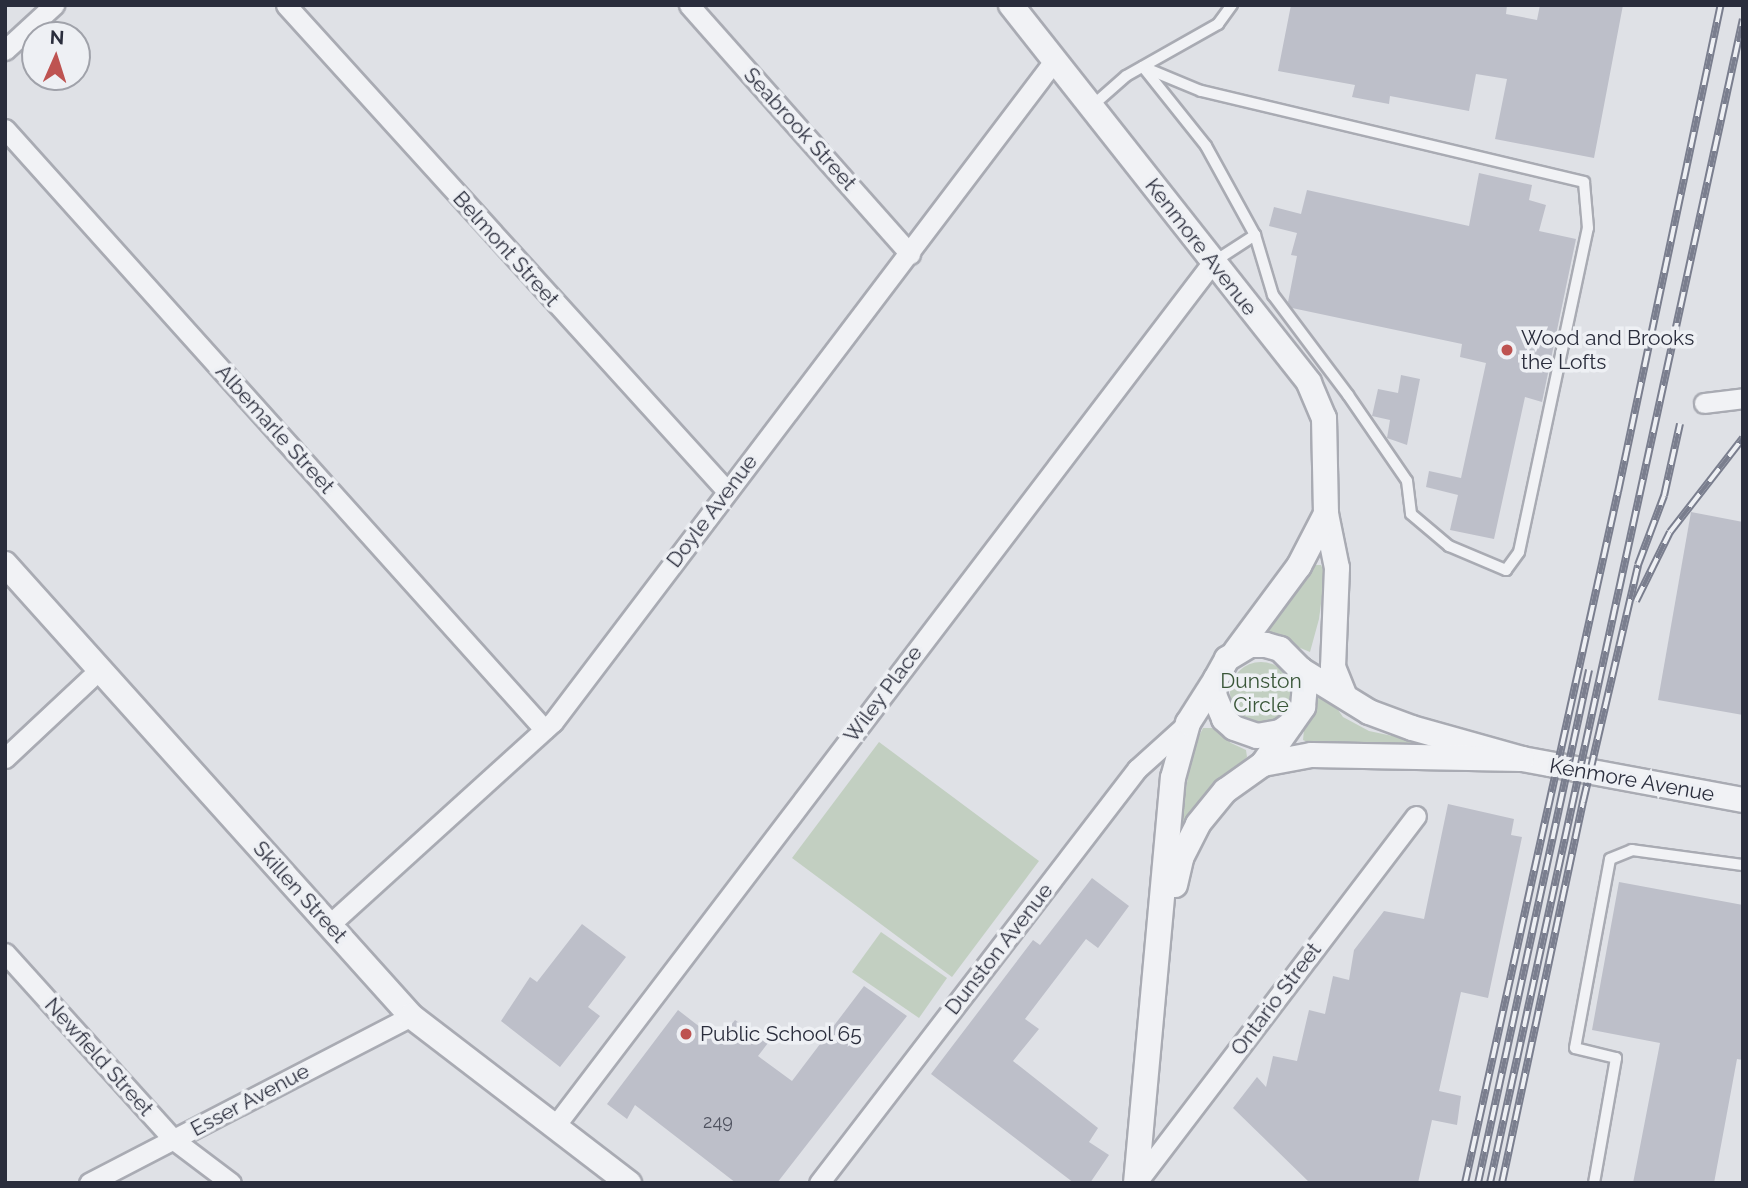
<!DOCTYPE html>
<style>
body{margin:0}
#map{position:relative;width:1748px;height:1188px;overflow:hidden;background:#dfe1e6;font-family:Raleway,sans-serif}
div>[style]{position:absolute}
.green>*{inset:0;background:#c2cfc1}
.round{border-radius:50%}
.building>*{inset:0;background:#bdbfc9}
.roads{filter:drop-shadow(2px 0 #a9abb3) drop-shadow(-2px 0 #a9abb3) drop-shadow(0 2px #a9abb3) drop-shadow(0 -2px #a9abb3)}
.service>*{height:10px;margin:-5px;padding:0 5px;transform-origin:5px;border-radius:5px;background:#f1f2f5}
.minor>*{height:19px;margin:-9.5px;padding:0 9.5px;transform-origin:9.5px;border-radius:9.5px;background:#f1f2f5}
.tertiary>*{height:24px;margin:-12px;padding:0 12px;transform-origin:12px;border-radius:12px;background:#f1f2f5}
.rail>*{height:8px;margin-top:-4px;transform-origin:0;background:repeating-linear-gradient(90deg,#eef0f4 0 16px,#7a7e8e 0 32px);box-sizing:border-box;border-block:2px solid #7a7e8e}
.dots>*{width:19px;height:19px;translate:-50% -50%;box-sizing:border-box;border:4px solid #eef0f4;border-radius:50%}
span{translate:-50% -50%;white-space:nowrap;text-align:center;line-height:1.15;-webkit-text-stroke:7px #eef0f4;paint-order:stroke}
.number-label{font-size:18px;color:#4f525f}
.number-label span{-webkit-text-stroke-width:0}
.street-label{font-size:21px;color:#2a2d3c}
.poi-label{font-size:21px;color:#2a2d3c}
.left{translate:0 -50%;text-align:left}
.park-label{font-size:21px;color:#395638}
.frame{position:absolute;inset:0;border:7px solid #2a2d3c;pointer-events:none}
.north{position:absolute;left:21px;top:21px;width:70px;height:70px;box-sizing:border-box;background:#eef0f4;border:2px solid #a0a2aa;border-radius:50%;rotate:3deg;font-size:19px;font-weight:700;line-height:28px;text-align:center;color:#2a2d3c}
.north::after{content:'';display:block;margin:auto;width:24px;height:32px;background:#be5351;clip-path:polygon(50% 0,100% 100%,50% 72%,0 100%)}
</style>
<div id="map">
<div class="green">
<div style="clip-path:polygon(1314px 565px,1321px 565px,1325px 573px,1319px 619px,1310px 652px,1269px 635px,1265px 628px)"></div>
<div class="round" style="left:1230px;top:662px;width:62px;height:62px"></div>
<div style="clip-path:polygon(1318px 695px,1329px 697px,1343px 717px,1369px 731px,1445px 747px,1312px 744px,1303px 740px,1304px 730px)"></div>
<div style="clip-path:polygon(1203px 728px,1212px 728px,1231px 743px,1246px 750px,1247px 757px,1201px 800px,1177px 840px,1193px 748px)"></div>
<div style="clip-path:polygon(879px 742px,1039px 861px,952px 977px,792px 858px)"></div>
<div style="clip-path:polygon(881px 932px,947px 978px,919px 1018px,852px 972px)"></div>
</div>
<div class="building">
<div style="clip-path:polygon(1291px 5px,1507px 5px,1506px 14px,1537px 20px,1540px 5px,1623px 5px,1594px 158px,1495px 139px,1507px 79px,1476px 74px,1469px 111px,1390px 96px,1389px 104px,1352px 97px,1355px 85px,1278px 71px)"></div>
<div style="clip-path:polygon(1479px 173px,1532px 185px,1529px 200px,1546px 205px,1539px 231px,1576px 239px,1542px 402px,1525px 397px,1494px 539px,1450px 530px,1458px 495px,1426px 487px,1429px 471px,1461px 478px,1486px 363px,1460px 357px,1462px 344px,1292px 308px,1288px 302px,1297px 256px,1291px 255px,1297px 233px,1269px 226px,1274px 207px,1301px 214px,1307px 190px,1469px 226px)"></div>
<div style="clip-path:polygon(1401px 375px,1420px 379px,1407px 445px,1387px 438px,1390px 420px,1372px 416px,1378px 389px,1398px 393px)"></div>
<div style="clip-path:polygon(1691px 512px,1743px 522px,1743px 715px,1658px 700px)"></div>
<div style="clip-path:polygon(1448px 804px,1514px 819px,1511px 835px,1522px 837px,1488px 998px,1461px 992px,1439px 1091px,1461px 1096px,1457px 1125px,1432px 1120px,1418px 1183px,1310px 1183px,1233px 1108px,1257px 1077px,1266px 1087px,1273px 1056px,1297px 1061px,1309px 1010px,1325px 1014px,1333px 976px,1349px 980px,1354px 950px,1384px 911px,1424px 919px)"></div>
<div style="clip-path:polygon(1092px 878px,1129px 906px,1098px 948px,1086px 939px,1025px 1019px,1039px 1029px,1013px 1061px,1098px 1128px,1089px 1142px,1109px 1155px,1090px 1183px,1074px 1183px,931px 1074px,1033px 940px,1040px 945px)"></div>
<div style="clip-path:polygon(1619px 882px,1743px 905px,1743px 1060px,1737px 1059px,1714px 1183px,1633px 1183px,1660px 1043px,1592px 1030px)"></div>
<div style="clip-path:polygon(582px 924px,626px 957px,588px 1007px,600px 1016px,560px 1067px,501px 1021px,530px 977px,537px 982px)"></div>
<div style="clip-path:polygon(864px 986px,907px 1016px,777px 1183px,736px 1183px,635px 1105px,627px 1119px,607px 1104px,678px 1010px,718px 1041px,735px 1020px,768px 1043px,758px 1056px,792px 1081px)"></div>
</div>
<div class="roads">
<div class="service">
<div style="left:1092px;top:106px;width:45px;rotate:-41.4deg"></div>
<div style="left:1126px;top:76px;width:106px;rotate:-29.5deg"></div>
<div style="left:1218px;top:24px;width:24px;rotate:-54deg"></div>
<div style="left:1215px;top:261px;width:48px;rotate:-33deg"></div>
<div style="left:1255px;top:235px;width:63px;rotate:73.3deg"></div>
<div style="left:1273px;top:295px;width:125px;rotate:53.1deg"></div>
<div style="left:1348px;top:395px;width:104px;rotate:55.5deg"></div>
<div style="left:1407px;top:481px;width:33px;rotate:83deg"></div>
<div style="left:1411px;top:514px;width:50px;rotate:40.1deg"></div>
<div style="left:1449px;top:546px;width:62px;rotate:22.8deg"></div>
<div style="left:1506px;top:570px;width:22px;rotate:-54deg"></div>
<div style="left:1519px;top:552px;width:331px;rotate:-78deg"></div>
<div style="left:1588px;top:228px;width:46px;rotate:-95deg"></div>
<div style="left:1584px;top:182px;width:394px;rotate:-166.6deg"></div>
<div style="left:1201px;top:91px;width:63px;rotate:-157.5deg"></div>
<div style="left:1143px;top:67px;width:101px;rotate:51.4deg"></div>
<div style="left:1206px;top:146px;width:102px;rotate:61.2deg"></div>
<div style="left:1594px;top:1183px;width:127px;rotate:-80deg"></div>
<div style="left:1616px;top:1058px;width:42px;rotate:-166.3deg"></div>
<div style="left:1575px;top:1048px;width:192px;rotate:-79.5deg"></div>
<div style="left:1610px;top:859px;width:24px;rotate:-22deg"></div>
<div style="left:1632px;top:850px;width:112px;rotate:7.7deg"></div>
</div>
<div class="minor">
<div style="left:286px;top:5px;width:656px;rotate:47.78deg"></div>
<div style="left:689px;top:5px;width:333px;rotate:48.4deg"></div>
<div style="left:5px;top:50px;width:67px;rotate:-42.6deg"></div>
<div style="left:5px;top:129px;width:807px;rotate:48.07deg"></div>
<div style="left:1704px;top:403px;width:39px;rotate:-7deg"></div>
<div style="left:5px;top:758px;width:130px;rotate:-43.1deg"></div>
<div style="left:329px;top:925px;width:302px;rotate:-42.2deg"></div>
<div style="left:553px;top:722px;width:829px;rotate:-52.84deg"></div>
<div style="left:5px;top:953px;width:252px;rotate:47.9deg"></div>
<div style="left:174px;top:1140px;width:71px;rotate:37deg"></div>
<div style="left:555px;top:1126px;width:1085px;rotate:-52.72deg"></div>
<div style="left:1137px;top:1182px;width:460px;rotate:-52.7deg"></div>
<div style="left:89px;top:1183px;width:363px;rotate:-27.4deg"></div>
<div style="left:819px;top:1183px;width:522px;rotate:-52.47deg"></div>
<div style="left:1137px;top:769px;width:69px;rotate:-42deg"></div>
</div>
<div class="tertiary">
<div style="left:1011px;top:5px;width:481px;rotate:51.7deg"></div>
<div style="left:1309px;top:383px;width:38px;rotate:67deg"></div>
<div style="left:1324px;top:418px;width:96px;rotate:88.8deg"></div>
<div style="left:1326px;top:514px;width:55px;rotate:78.5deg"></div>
<div style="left:1337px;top:568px;width:99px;rotate:92.3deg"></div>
<div style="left:1333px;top:667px;width:29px;rotate:68deg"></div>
<div style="left:5px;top:564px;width:608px;rotate:48.07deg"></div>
<div style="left:411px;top:1016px;width:275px;rotate:37.5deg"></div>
<div style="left:1236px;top:651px;width:106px;rotate:-53.5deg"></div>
<div style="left:1299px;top:566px;width:59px;rotate:-62.6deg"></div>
<div style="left:1301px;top:670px;width:80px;rotate:31.7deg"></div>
<div style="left:1369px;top:712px;width:46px;rotate:20.4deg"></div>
<div style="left:1412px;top:728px;width:114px;rotate:15.7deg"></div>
<div style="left:1522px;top:759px;width:225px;rotate:10.5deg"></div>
<div style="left:1263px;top:764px;width:70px;rotate:-54.9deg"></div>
<div style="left:1303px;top:707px;width:24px;rotate:-85deg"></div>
<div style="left:1305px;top:683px;width:14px;rotate:-107deg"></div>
<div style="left:1301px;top:670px;width:30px;rotate:-135deg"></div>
<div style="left:1280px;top:649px;width:15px;rotate:-164deg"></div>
<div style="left:1266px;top:645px;width:16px;rotate:180deg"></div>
<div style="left:1250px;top:645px;width:27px;rotate:149deg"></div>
<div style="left:1227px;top:659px;width:23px;rotate:119deg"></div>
<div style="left:1216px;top:679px;width:16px;rotate:97deg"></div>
<div style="left:1214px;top:695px;width:26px;rotate:67deg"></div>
<div style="left:1224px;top:719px;width:13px;rotate:42deg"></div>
<div style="left:1234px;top:728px;width:24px;rotate:19deg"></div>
<div style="left:1257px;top:736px;width:23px;rotate:-10deg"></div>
<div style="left:1280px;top:732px;width:12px;rotate:-35deg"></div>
<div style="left:1175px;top:885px;width:28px;rotate:-77deg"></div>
<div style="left:1181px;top:858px;width:38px;rotate:-63deg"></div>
<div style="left:1198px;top:824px;width:43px;rotate:-50.7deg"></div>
<div style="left:1225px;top:791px;width:47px;rotate:-35.4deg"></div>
<div style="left:1263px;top:764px;width:49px;rotate:-10.6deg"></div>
<div style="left:1311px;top:755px;width:211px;rotate:1.1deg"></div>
<div style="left:1136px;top:1183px;width:407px;rotate:-84.8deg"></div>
<div style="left:1173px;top:778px;width:57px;rotate:-74.7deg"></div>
<div style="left:1188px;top:723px;width:52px;rotate:-57.5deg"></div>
</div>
</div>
<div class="rail">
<div style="left:1636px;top:601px;width:77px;rotate:-63.8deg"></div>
<div style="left:1670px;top:532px;width:119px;rotate:-52.2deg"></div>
<div style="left:1465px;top:1183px;width:708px;rotate:-77.52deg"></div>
<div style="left:1618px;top:492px;width:498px;rotate:-78.1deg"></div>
<div style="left:1478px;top:1183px;width:525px;rotate:-77.79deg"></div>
<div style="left:1490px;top:1183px;width:1191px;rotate:-77.74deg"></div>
<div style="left:1502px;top:1183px;width:390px;rotate:-78deg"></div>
<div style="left:1583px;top:802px;width:243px;rotate:-76.9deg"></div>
<div style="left:1638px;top:565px;width:74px;rotate:-69.4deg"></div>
<div style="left:1664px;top:496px;width:74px;rotate:-77.5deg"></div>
</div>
<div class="dots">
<div style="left:1507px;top:350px;background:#be5351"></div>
<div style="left:686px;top:1034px;background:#be5351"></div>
</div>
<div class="number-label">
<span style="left:718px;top:1122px">249</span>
</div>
<div class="street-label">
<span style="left:800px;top:129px;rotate:48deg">Seabrook Street</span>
<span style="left:1201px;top:247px;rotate:52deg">Kenmore Avenue</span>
<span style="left:506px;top:249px;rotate:48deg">Belmont Street</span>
<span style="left:275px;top:429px;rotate:48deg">Albemarle Street</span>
<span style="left:712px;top:511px;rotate:-53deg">Doyle Avenue</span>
<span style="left:883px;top:694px;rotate:-53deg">Wiley Place</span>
<span style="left:1632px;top:780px;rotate:10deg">Kenmore Avenue</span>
<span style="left:300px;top:892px;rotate:48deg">Skillen Street</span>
<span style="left:999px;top:949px;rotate:-52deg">Dunston Avenue</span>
<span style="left:1276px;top:999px;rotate:-53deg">Ontario Street</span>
<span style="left:99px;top:1057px;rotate:48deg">Newfield Street</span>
<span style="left:250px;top:1100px;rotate:-28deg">Esser Avenue</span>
</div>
<div class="poi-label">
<span class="left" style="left:1521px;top:350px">Wood and Brooks<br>the Lofts</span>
<span class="left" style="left:700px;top:1034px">Public School 65</span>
</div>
<div class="park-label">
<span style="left:1261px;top:693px">Dunston<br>Circle</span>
</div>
<div class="frame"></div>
<div class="north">N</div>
</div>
